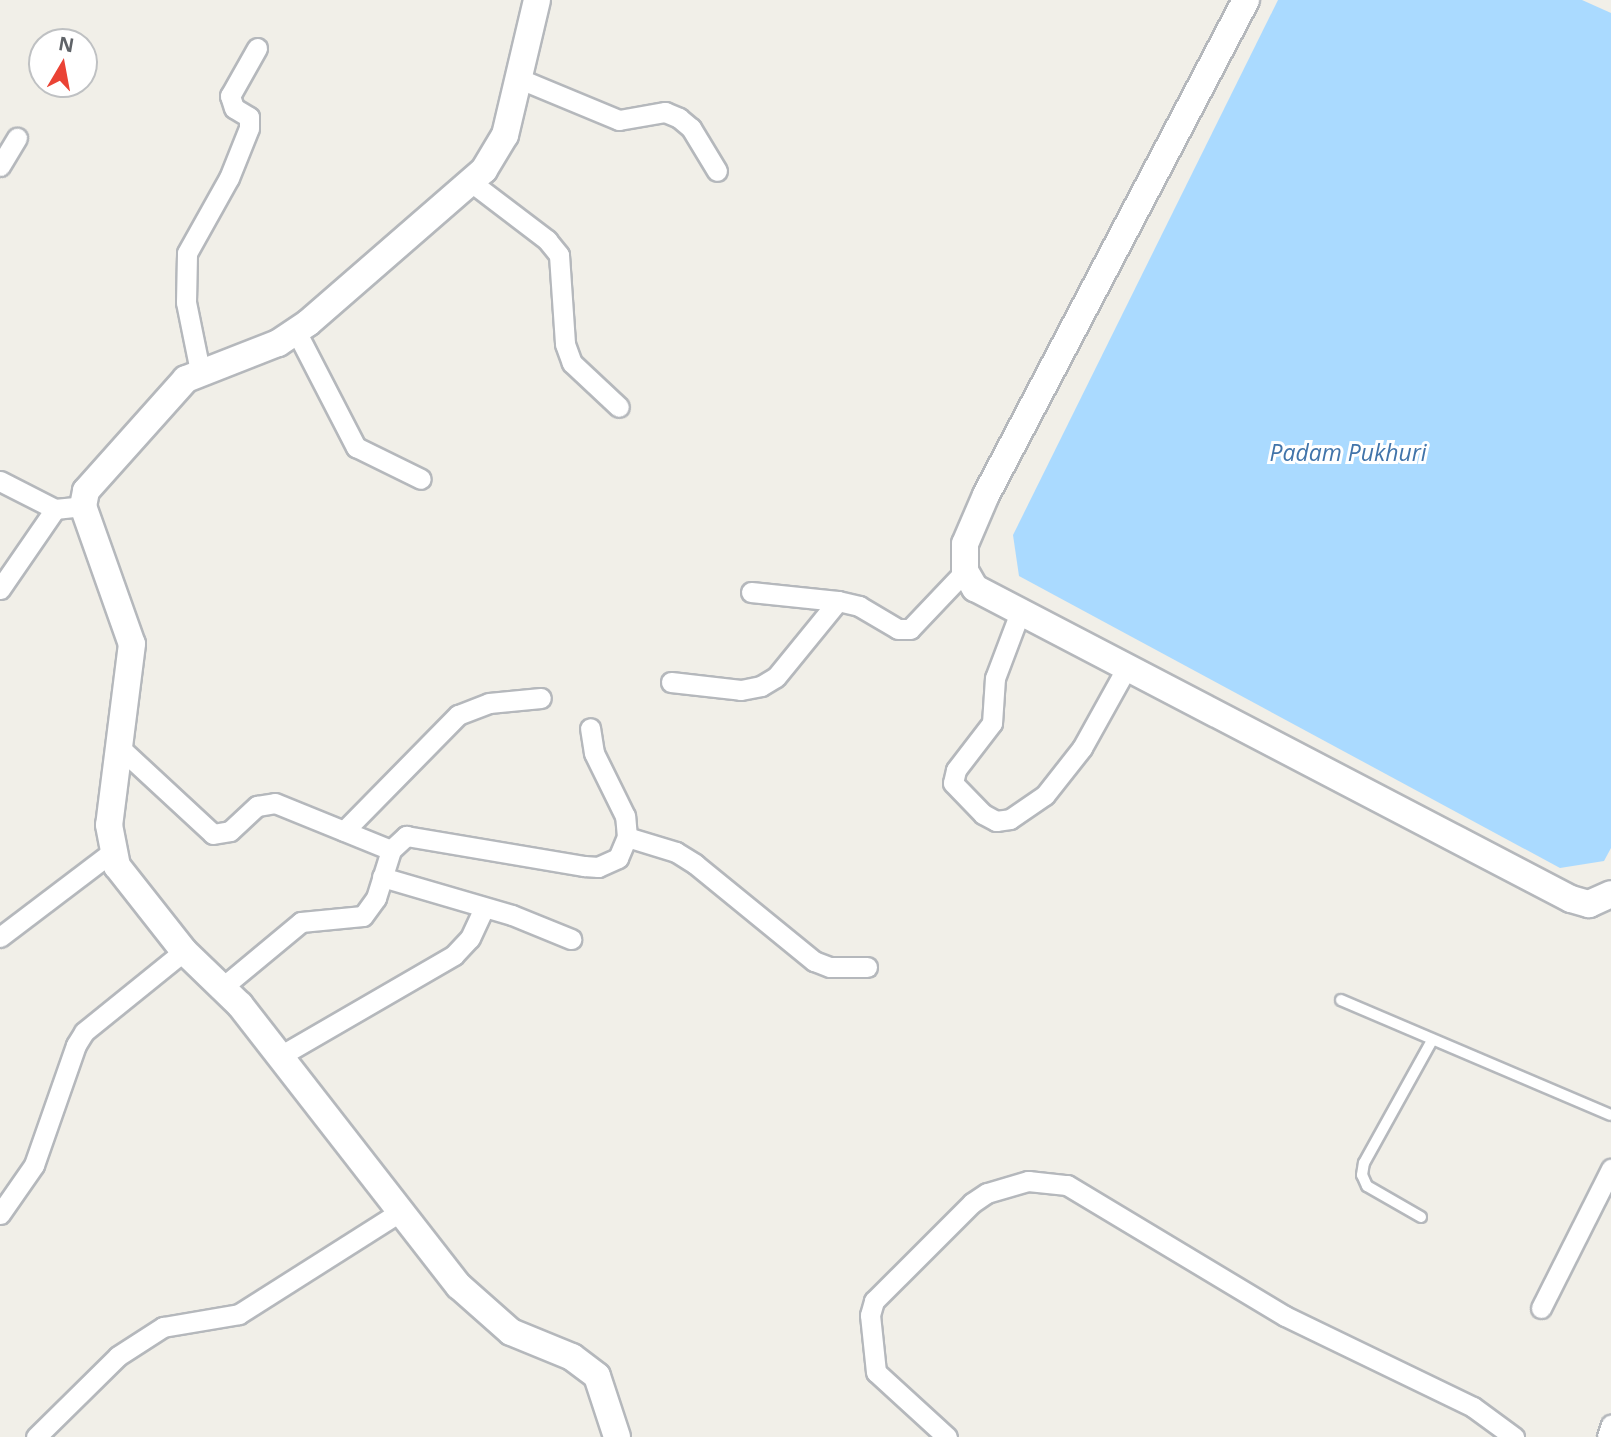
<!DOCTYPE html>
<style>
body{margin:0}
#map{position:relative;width:1611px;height:1437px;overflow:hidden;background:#f1efe8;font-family:"Open Sans",sans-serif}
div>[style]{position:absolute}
.water>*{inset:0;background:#aadaff}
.roads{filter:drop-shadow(2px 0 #b5b8bc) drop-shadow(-2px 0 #b5b8bc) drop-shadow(0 2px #b5b8bc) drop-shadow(0 -2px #b5b8bc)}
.lane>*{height:10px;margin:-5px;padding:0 5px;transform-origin:5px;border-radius:5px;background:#fff}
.street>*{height:19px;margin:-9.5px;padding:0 9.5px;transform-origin:9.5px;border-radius:9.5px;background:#fff}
.secondary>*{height:26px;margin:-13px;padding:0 13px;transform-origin:13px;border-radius:13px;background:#fff}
span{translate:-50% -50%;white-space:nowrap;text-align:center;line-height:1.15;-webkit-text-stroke:6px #fff;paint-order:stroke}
.water-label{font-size:23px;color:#4174aa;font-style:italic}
.north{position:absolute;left:28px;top:28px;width:70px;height:70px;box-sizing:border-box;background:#fff;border:2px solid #bfc1c3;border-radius:50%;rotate:10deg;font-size:19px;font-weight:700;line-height:28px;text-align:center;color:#5f6368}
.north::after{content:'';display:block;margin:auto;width:24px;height:32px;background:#ea4335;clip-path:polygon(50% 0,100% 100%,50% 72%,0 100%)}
</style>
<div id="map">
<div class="water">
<div style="clip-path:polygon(1278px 0,1582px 0,1611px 13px,1611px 848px,1604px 861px,1560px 868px,1019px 576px,1013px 535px)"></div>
</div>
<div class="roads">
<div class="lane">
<div style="left:1341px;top:1000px;width:293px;rotate:23.1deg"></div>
<div style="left:1421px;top:1217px;width:62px;rotate:-150.1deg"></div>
<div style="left:1367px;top:1186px;width:12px;rotate:-114deg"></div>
<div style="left:1362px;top:1175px;width:12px;rotate:-81deg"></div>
<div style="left:1364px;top:1163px;width:138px;rotate:-61deg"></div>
</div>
<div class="street">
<div style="left:520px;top:79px;width:107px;rotate:22.5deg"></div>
<div style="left:619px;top:120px;width:47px;rotate:-9.9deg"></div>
<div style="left:665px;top:112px;width:15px;rotate:23deg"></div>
<div style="left:679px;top:118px;width:16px;rotate:40deg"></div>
<div style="left:691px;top:128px;width:50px;rotate:58.8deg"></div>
<div style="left:0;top:166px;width:33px;rotate:-59deg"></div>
<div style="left:471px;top:182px;width:96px;rotate:37.3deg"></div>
<div style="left:547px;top:240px;width:19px;rotate:51deg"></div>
<div style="left:559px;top:255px;width:89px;rotate:86.1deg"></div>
<div style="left:565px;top:344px;width:20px;rotate:70deg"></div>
<div style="left:572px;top:363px;width:64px;rotate:43.1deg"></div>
<div style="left:296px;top:331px;width:131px;rotate:62.7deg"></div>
<div style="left:356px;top:447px;width:72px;rotate:26.2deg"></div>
<div style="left:200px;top:371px;width:70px;rotate:-101.5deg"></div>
<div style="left:186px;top:302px;width:49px;rotate:-88.8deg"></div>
<div style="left:187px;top:253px;width:86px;rotate:-60.8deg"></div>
<div style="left:229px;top:178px;width:54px;rotate:-68.2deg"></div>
<div style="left:249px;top:128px;width:11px;rotate:-90deg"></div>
<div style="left:249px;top:117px;width:17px;rotate:-149deg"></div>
<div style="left:234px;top:108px;width:13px;rotate:-108deg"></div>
<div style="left:230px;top:96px;width:55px;rotate:-60.6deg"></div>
<div style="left:0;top:481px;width:62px;rotate:27deg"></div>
<div style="left:0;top:589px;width:97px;rotate:-55.5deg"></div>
<div style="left:55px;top:509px;width:28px;rotate:-6deg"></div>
<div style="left:751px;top:592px;width:87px;rotate:5.9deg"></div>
<div style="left:838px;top:601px;width:22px;rotate:13deg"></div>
<div style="left:859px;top:606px;width:45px;rotate:30.5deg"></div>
<div style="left:898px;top:629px;width:12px"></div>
<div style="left:910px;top:629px;width:80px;rotate:-46.5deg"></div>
<div style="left:1020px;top:612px;width:71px;rotate:110.7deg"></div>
<div style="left:995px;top:678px;width:45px;rotate:93.8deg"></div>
<div style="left:992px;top:723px;width:59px;rotate:127.5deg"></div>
<div style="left:956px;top:770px;width:13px;rotate:103deg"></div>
<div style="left:953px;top:783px;width:43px;rotate:45.9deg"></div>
<div style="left:983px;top:814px;width:15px;rotate:28deg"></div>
<div style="left:996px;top:821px;width:14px;rotate:-8deg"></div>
<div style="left:1010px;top:819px;width:42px;rotate:-34.4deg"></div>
<div style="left:1045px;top:795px;width:60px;rotate:-51.8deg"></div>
<div style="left:1082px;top:748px;width:93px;rotate:-60.9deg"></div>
<div style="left:671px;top:682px;width:70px;rotate:6.5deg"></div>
<div style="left:741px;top:690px;width:20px;rotate:-11deg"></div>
<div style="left:761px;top:686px;width:17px;rotate:-31deg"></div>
<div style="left:776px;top:677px;width:98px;rotate:-50.8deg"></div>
<div style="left:118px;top:746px;width:129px;rotate:42.8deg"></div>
<div style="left:213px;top:834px;width:17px;rotate:-10deg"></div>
<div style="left:230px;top:831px;width:37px;rotate:-43deg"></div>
<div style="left:257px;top:806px;width:18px;rotate:-9deg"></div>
<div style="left:275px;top:803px;width:125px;rotate:22.1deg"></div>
<div style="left:344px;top:831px;width:163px;rotate:-45.5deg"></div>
<div style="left:458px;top:715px;width:33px;rotate:-21deg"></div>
<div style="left:489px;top:703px;width:52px;rotate:-5.5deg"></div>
<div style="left:627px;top:837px;width:51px;rotate:17deg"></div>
<div style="left:676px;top:852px;width:22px;rotate:32deg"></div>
<div style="left:695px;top:864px;width:154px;rotate:39.2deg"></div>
<div style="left:814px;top:961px;width:17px;rotate:21deg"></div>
<div style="left:830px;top:967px;width:37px"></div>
<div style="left:382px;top:877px;width:135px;rotate:16.3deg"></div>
<div style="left:512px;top:915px;width:64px;rotate:22.1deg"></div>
<div style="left:0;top:937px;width:141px;rotate:-37.2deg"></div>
<div style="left:224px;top:986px;width:100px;rotate:-39.7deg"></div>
<div style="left:301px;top:922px;width:62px;rotate:-5.5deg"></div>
<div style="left:363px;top:916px;width:22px;rotate:-54deg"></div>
<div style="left:376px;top:898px;width:50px;rotate:-72.6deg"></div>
<div style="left:391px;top:850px;width:21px;rotate:-43deg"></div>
<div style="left:406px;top:836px;width:181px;rotate:9.6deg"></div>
<div style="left:584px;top:866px;width:14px;rotate:4deg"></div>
<div style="left:598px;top:867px;width:22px;rotate:-24deg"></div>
<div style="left:618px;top:858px;width:23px;rotate:-67deg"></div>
<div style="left:627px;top:837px;width:21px;rotate:-95deg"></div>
<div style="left:625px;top:816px;width:70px;rotate:-116.2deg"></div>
<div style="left:594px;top:753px;width:25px;rotate:-99deg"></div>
<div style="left:280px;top:1056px;width:201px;rotate:-30.1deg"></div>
<div style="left:454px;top:955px;width:23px;rotate:-47deg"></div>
<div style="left:470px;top:938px;width:33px;rotate:-65deg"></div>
<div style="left:0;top:1214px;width:60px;rotate:-55.2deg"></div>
<div style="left:34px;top:1165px;width:127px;rotate:-70.7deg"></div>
<div style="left:76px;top:1045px;width:15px;rotate:-58deg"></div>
<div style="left:84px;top:1032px;width:129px;rotate:-39deg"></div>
<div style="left:1541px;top:1308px;width:156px;rotate:-63.3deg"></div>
<div style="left:36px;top:1437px;width:115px;rotate:-44.6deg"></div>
<div style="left:118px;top:1356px;width:54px;rotate:-32.8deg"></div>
<div style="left:163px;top:1327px;width:77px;rotate:-9.7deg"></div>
<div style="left:239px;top:1314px;width:192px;rotate:-32.4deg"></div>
<div style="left:947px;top:1437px;width:96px;rotate:-137.5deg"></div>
<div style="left:876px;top:1372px;width:57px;rotate:-96deg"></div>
<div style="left:870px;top:1315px;width:15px;rotate:-74deg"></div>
<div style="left:874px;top:1301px;width:139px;rotate:-45deg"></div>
<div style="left:972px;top:1203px;width:18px;rotate:-34deg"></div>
<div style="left:987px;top:1193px;width:43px;rotate:-16.3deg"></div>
<div style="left:1028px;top:1181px;width:39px;rotate:6deg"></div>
<div style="left:1067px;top:1185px;width:254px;rotate:31deg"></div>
<div style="left:1285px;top:1316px;width:209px;rotate:25.8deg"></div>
<div style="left:1473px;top:1407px;width:51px;rotate:36.2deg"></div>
<div style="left:1607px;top:1437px;width:13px;rotate:-72deg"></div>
</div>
<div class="secondary">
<div style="left:537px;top:0;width:139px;rotate:103.3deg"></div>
<div style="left:505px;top:135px;width:41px;rotate:121deg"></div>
<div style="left:484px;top:170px;width:233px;rotate:139deg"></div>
<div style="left:308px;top:323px;width:36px;rotate:146deg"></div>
<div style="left:278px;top:343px;width:99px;rotate:158.6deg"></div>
<div style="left:186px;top:379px;width:150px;rotate:131.8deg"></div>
<div style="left:86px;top:491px;width:15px;rotate:101deg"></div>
<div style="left:83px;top:506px;width:146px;rotate:70.5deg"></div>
<div style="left:132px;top:644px;width:182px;rotate:97.2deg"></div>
<div style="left:109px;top:825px;width:42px;rotate:79deg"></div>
<div style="left:117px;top:866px;width:108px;rotate:51.8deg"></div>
<div style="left:184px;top:951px;width:78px;rotate:44deg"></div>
<div style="left:240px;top:1005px;width:356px;rotate:52.1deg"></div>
<div style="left:459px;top:1286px;width:69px;rotate:41.5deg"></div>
<div style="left:511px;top:1332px;width:66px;rotate:22.3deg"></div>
<div style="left:572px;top:1357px;width:31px;rotate:37deg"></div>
<div style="left:597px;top:1376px;width:64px;rotate:71.8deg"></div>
<div style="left:1246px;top:0;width:559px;rotate:117.71deg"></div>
<div style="left:986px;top:495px;width:53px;rotate:113.2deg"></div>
<div style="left:965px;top:544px;width:27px;rotate:90deg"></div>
<div style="left:965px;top:571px;width:20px;rotate:60deg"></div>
<div style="left:975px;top:588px;width:672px;rotate:27.56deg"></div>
<div style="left:1571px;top:899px;width:19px;rotate:16deg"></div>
<div style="left:1589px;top:904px;width:24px;rotate:-24deg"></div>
</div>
</div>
<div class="water-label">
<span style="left:1348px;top:452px">Padam Pukhuri</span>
</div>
<div class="north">N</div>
</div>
